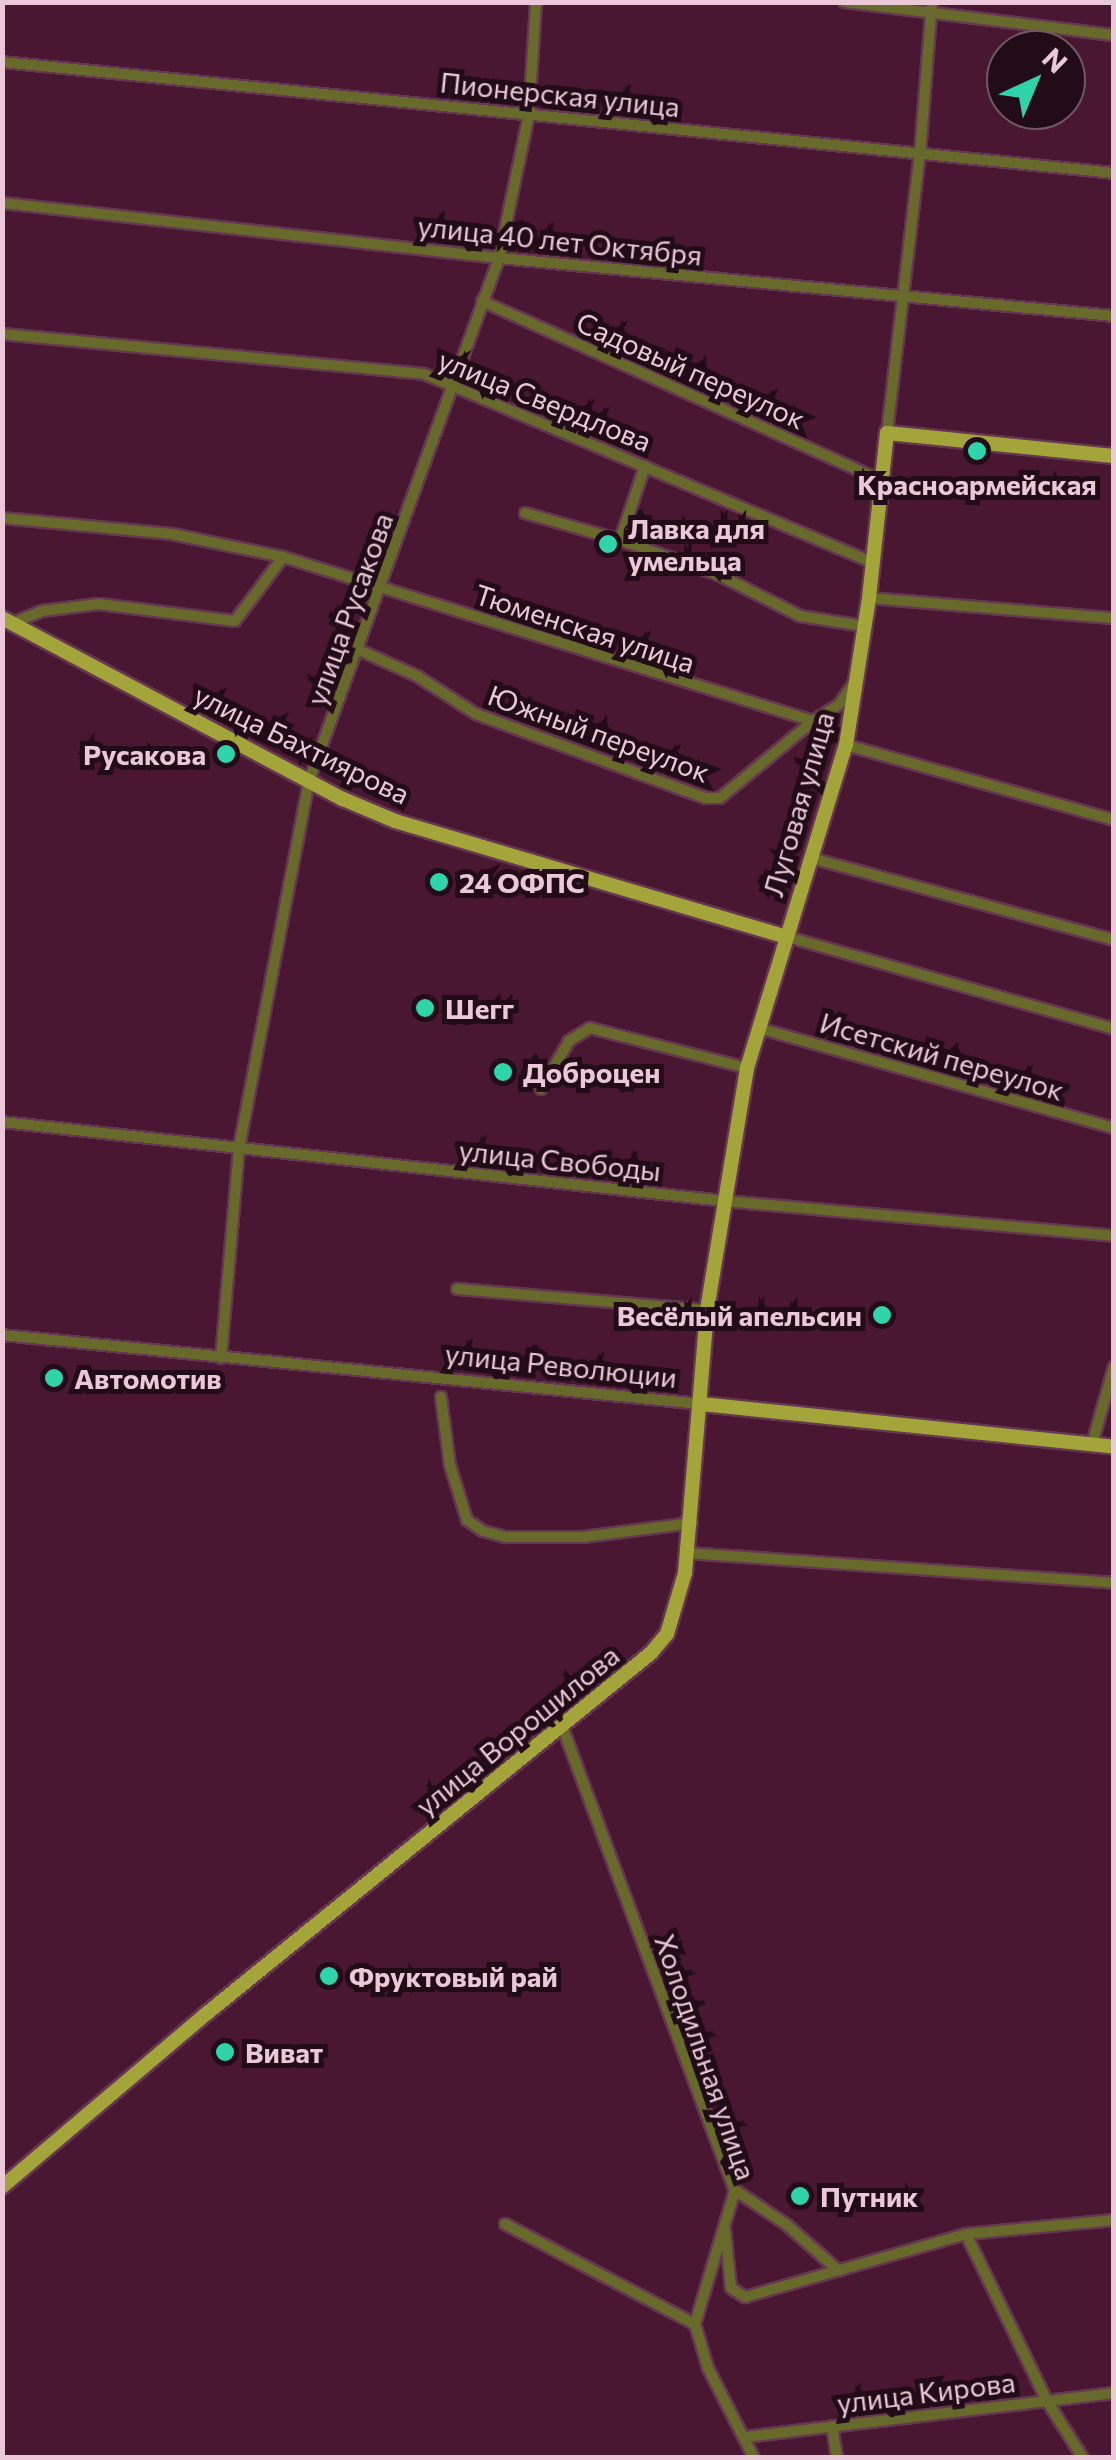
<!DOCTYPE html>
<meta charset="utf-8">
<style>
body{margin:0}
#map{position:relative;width:1116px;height:2460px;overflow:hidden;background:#491732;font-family:Commissioner,sans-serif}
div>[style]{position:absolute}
.roads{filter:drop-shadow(2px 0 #663750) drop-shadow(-2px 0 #663750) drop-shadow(0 2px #663750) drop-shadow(0 -2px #663750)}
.minor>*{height:10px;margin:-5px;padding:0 5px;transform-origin:5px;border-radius:5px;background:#686a2c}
.major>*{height:14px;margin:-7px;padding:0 7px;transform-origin:7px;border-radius:7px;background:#a3a53b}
.dots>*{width:28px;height:28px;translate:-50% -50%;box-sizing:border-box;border:5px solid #220c17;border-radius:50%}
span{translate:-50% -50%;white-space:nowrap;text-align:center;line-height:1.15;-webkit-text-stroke:10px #220c17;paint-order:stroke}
.street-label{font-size:28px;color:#eac8d7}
.poi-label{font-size:28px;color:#eac8d7;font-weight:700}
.left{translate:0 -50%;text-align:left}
.right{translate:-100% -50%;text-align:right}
.frame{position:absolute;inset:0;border:5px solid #eac8d7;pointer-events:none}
.north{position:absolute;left:986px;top:30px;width:100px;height:100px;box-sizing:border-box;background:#220c17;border:2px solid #725764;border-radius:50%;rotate:44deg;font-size:28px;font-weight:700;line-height:40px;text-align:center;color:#eac8d7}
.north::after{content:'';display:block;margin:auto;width:35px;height:45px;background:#30d4aa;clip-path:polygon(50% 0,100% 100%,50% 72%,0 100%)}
</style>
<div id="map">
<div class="roads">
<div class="minor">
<div style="left:844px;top:2px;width:272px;rotate:7deg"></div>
<div style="left:2px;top:62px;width:1118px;rotate:5.7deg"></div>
<div style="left:2px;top:203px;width:500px;rotate:6.31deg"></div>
<div style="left:499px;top:258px;width:618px;rotate:5.39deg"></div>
<div style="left:482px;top:301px;width:437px;rotate:24.2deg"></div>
<div style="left:2px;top:334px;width:424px;rotate:5.4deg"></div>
<div style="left:424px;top:374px;width:487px;rotate:22.8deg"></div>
<div style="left:887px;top:433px;width:281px;rotate:-83.3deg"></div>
<div style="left:920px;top:154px;width:152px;rotate:-85.5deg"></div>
<div style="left:525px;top:513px;width:99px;rotate:15.9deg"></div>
<div style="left:620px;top:540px;width:105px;rotate:19.5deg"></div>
<div style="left:719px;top:575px;width:91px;rotate:26.8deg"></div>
<div style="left:800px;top:616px;width:64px;rotate:9deg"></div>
<div style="left:2px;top:518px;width:171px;rotate:5.4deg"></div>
<div style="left:172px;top:534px;width:113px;rotate:11.7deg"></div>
<div style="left:620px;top:540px;width:78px;rotate:-71.3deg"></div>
<div style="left:869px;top:598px;width:246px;rotate:4.7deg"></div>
<div style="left:15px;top:622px;width:29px;rotate:-22deg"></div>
<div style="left:42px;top:611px;width:57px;rotate:-7deg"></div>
<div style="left:99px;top:604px;width:137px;rotate:7.1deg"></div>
<div style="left:235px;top:621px;width:80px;rotate:-53.1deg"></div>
<div style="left:283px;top:557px;width:555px;rotate:17.19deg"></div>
<div style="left:813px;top:721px;width:31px;rotate:-32deg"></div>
<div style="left:839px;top:705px;width:32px;rotate:-56deg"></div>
<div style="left:359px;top:650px;width:64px;rotate:24.1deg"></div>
<div style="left:417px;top:676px;width:70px;rotate:32.8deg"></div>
<div style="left:476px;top:714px;width:245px;rotate:20.1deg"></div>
<div style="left:706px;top:798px;width:14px"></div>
<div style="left:720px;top:798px;width:121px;rotate:-39.6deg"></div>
<div style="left:846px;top:745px;width:278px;rotate:15.6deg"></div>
<div style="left:811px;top:858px;width:314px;rotate:15.1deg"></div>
<div style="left:784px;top:936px;width:343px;rotate:15.7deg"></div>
<div style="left:758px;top:1028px;width:370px;rotate:15.7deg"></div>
<div style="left:541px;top:1089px;width:56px;rotate:-59.7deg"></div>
<div style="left:569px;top:1041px;width:25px;rotate:-32deg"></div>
<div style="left:590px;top:1028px;width:162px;rotate:14.3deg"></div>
<div style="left:2px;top:1122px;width:726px;rotate:6.24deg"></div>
<div style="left:724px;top:1201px;width:392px;rotate:5.1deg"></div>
<div style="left:457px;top:1289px;width:251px;rotate:4.8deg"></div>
<div style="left:2px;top:1335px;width:702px;rotate:5.64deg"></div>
<div style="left:221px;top:1358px;width:211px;rotate:-85.1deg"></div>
<div style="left:239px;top:1148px;width:374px;rotate:-79.2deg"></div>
<div style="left:309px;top:781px;width:556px;rotate:-70.03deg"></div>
<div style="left:499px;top:258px;width:147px;rotate:-78.2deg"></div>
<div style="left:529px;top:114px;width:112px;rotate:-86.4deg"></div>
<div style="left:441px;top:1397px;width:69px;rotate:82.5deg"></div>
<div style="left:450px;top:1465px;width:58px;rotate:72.8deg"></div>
<div style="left:467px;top:1520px;width:19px;rotate:35deg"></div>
<div style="left:483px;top:1531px;width:24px;rotate:15deg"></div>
<div style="left:506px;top:1537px;width:77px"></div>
<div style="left:583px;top:1537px;width:110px;rotate:-7.3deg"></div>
<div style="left:1092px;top:1444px;width:80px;rotate:-74.1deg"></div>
<div style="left:688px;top:1553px;width:427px;rotate:4deg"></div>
<div style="left:562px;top:1726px;width:495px;rotate:69.6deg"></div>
<div style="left:735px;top:2190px;width:140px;rotate:106.6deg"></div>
<div style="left:695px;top:2324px;width:46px;rotate:73.5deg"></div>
<div style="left:708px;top:2368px;width:101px;rotate:62.9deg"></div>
<div style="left:735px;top:2190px;width:63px;rotate:33.9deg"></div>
<div style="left:787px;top:2225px;width:69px;rotate:41.5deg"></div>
<div style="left:505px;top:2224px;width:215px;rotate:27.8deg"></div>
<div style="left:725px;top:2229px;width:59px;rotate:84.2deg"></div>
<div style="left:731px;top:2288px;width:17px;rotate:33deg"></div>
<div style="left:745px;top:2297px;width:230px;rotate:-15.9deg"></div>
<div style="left:966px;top:2234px;width:149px;rotate:-5.4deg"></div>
<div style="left:966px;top:2234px;width:186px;rotate:64.1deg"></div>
<div style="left:1047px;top:2401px;width:67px;rotate:57.7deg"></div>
<div style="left:832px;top:2426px;width:32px;rotate:81deg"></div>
<div style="left:745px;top:2437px;width:372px;rotate:-6.8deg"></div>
</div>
<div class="major">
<div style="left:2px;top:618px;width:386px;rotate:28deg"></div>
<div style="left:343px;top:799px;width:56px;rotate:22.9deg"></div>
<div style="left:395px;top:821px;width:406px;rotate:16.5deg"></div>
<div style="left:701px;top:1404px;width:415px;rotate:5.9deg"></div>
<div style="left:2px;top:2187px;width:267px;rotate:-40.3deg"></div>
<div style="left:206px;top:2014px;width:573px;rotate:-39.05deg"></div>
<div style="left:651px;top:1653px;width:25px;rotate:-50deg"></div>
<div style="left:667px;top:1634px;width:64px;rotate:-73.6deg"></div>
<div style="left:685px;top:1573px;width:264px;rotate:-85.2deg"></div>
<div style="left:707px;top:1310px;width:245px;rotate:-80.6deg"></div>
<div style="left:747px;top:1068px;width:338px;rotate:-73deg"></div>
<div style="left:846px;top:745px;width:149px;rotate:-81.1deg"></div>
<div style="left:869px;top:598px;width:166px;rotate:-83.8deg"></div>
<div style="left:887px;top:433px;width:228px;rotate:5.8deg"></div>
</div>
</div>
<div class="dots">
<div style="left:977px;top:451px;background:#30d4aa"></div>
<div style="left:608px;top:544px;background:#30d4aa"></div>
<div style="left:226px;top:754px;background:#30d4aa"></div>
<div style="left:439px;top:882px;background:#30d4aa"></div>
<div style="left:425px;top:1008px;background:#30d4aa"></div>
<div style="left:503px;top:1072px;background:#30d4aa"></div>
<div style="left:882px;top:1315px;background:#30d4aa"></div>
<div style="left:54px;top:1378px;background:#30d4aa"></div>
<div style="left:329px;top:1976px;background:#30d4aa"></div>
<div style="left:225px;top:2052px;background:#30d4aa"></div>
<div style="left:800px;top:2196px;background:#30d4aa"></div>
</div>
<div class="street-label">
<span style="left:560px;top:94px;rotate:6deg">Пионерская улица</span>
<span style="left:560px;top:240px;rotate:6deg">улица 40 лет Октября</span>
<span style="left:691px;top:370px;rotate:24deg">Садовый переулок</span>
<span style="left:545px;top:400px;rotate:22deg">улица Свердлова</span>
<span style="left:349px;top:609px;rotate:-70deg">улица Русакова</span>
<span style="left:585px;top:628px;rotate:18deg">Тюменская улица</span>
<span style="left:599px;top:733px;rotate:20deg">Южный переулок</span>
<span style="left:302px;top:744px;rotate:26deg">улица Бахтиярова</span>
<span style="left:798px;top:804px;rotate:-74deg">Луговая улица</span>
<span style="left:942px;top:1056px;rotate:16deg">Исетский переулок</span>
<span style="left:560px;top:1160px;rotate:6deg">улица Свободы</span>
<span style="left:561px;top:1365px;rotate:6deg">улица Революции</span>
<span style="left:517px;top:1730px;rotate:-39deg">улица Ворошилова</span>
<span style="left:706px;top:2057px;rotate:71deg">Холодильная улица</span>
<span style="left:926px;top:2392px;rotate:-7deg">улица Кирова</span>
</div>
<div class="poi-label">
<span style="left:977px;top:484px">Красноармейская</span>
<span class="left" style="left:628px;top:544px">Лавка для<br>умельца</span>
<span class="right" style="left:206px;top:754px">Русакова</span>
<span class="left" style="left:459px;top:882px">24 ОФПС</span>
<span class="left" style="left:445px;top:1008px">Шегг</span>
<span class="left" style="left:523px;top:1072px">Доброцен</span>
<span class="right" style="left:862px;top:1315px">Весёлый апельсин</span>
<span class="left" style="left:74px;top:1378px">Автомотив</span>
<span class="left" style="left:349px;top:1976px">Фруктовый рай</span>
<span class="left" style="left:245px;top:2052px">Виват</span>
<span class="left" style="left:820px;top:2196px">Путник</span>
</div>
<div class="frame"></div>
<div class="north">N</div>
</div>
